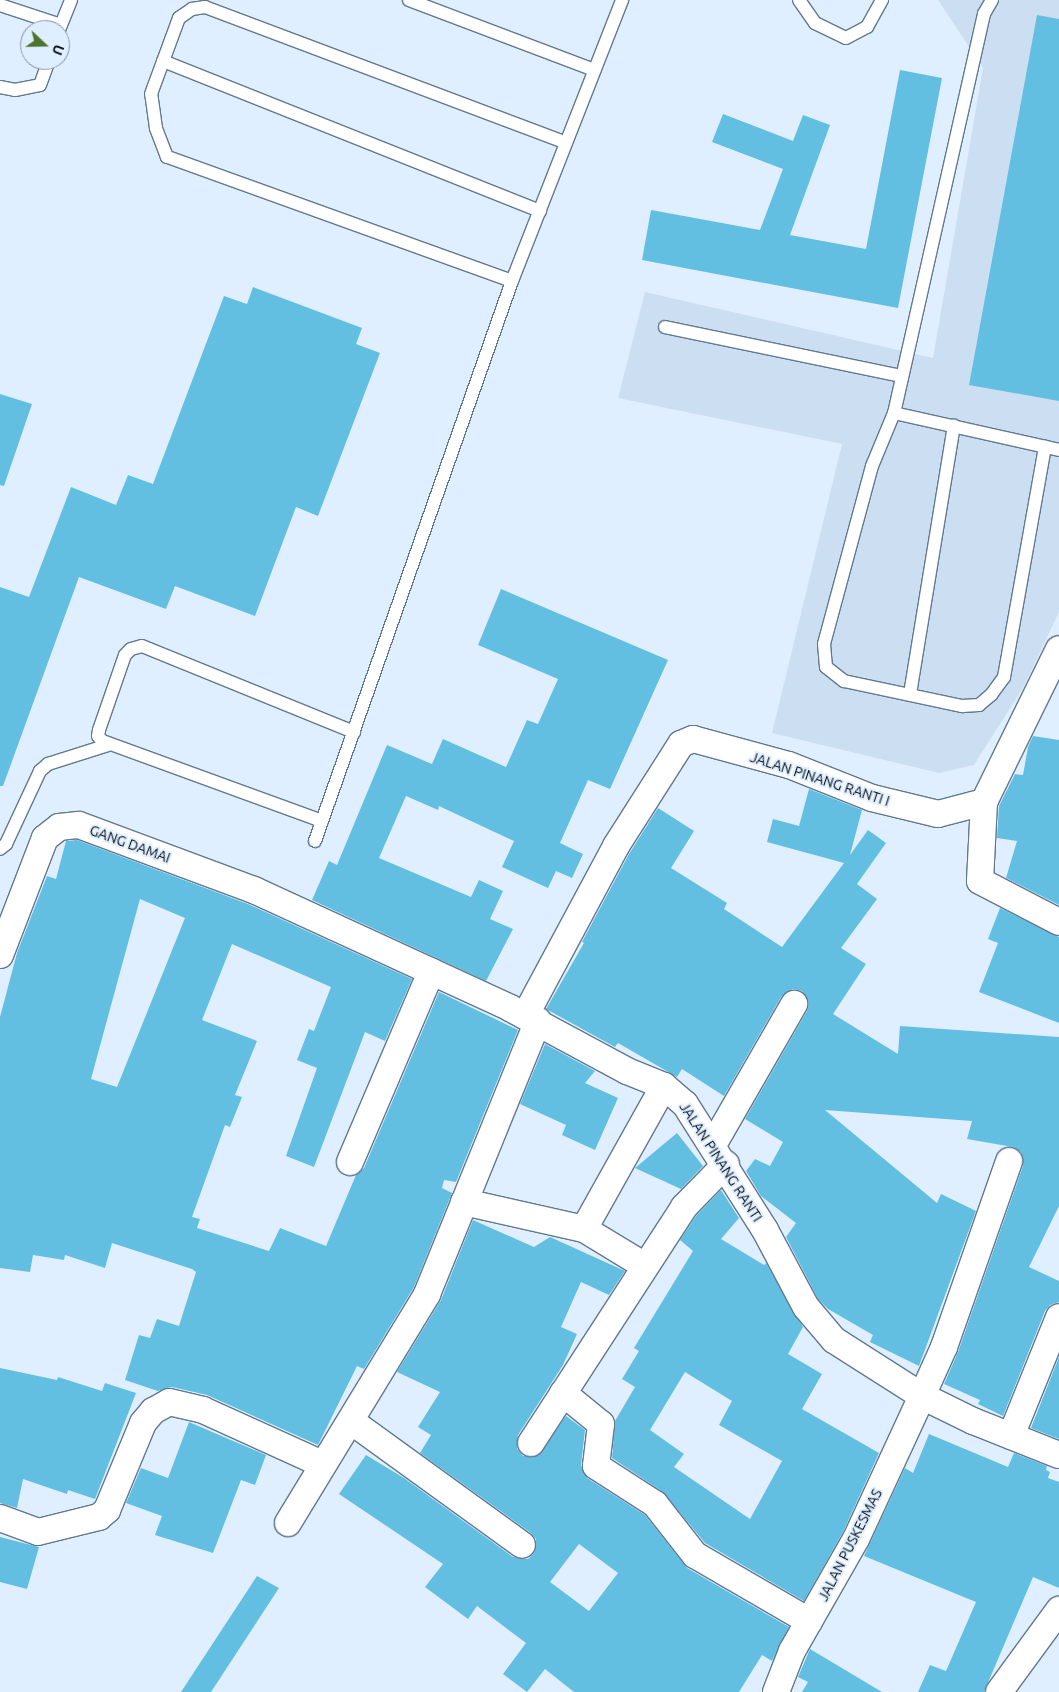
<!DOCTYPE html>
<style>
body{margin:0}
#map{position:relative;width:1059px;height:1692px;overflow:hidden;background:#dfefff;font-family:Ubuntu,sans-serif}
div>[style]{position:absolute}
.built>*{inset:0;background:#ccdff2}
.building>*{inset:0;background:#62bfe2}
.roads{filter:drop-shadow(1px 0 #617990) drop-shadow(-1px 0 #617990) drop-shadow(0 1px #617990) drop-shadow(0 -1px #617990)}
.service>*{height:12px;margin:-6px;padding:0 6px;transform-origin:6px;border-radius:6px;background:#fff}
.minor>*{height:26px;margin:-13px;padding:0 13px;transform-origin:13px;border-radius:13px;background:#fff}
span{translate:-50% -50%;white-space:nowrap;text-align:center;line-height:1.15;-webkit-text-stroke:4px #dfefff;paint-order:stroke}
.street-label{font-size:14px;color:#050c15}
.north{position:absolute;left:20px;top:20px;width:50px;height:50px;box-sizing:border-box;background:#dfefff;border:1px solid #8894a1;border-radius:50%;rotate:111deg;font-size:14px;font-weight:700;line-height:20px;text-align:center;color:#050c15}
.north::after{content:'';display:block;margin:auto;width:18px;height:22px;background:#4e732c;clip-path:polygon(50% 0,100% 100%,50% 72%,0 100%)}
</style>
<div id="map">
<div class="built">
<div style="clip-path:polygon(938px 0,1059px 0,1059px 612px,1023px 688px,974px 765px,939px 773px,772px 733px,842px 444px,618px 398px,645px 292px,933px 358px,983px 68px)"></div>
</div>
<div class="building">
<div style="clip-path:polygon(1037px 15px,1059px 19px,1059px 401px,969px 385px)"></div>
<div style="clip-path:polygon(900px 70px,942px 78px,898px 308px,642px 260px,651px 210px,760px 230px,783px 169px,712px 142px,723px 114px,793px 141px,803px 115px,830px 125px,790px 235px,866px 249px)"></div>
<div style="clip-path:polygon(253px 287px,362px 328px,356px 344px,380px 353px,318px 516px,296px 507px,255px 616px,175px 586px,166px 609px,79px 577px,3px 786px,0 786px,0 587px,29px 597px,71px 487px,116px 505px,128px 475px,153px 484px,224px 296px,247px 304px)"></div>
<div style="clip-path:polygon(0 394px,32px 404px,4px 486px,0 485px)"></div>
<div style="clip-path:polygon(501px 589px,668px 660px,610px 789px,588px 780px,560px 843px,583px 854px,572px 878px,556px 871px,548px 888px,502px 867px,514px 841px,439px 806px,438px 810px,406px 796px,379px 858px,471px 897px,479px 880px,503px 891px,490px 919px,513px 929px,486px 981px,312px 900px,329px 861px,337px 865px,387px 745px,432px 764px,443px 739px,506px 767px,527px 720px,538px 724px,558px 679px,478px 645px)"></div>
<div style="clip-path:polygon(1033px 736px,1059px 740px,1059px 905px,1006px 878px,1017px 841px,997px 838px,999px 806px,1015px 774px,1023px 775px,1028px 747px)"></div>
<div style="clip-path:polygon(809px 789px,862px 810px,850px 855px,868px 830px,886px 843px,857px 884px,877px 899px,841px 948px,866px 964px,833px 1014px,898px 1054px,900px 1026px,1059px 1037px,1059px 1206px,1029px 1267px,1059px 1281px,1059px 1302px,1050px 1305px,1045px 1311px,1003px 1416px,978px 1404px,980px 1400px,944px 1384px,958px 1352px,1023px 1166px,1021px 1152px,1013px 1147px,967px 1139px,972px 1121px,825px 1110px,937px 1203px,941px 1194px,976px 1211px,919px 1366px,870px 1342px,873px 1335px,828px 1309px,818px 1299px,786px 1237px,796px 1223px,761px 1196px,746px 1171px,755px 1159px,770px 1166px,783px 1142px,745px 1119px,807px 1011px,809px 1003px,802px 991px,793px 989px,781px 997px,724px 1096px,682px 1069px,677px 1077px,618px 1043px,615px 1047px,546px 1009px,584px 943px,582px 942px,629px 854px,658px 808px,694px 831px,671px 868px,727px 903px,724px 909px,782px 947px,844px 863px,767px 842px,773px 819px,799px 826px)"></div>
<div style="clip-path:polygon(evenodd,77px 840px,248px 904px,412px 979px,385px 1041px,365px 1032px,314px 1167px,286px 1156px,317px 1068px,297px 1060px,309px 1029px,314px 1031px,331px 987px,232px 944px,202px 1020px,257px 1041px,235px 1095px,242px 1097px,230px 1127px,225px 1125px,192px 1217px,200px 1219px,197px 1228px,269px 1251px,280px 1228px,326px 1246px,356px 1175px,364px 1168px,439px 992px,518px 1030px,456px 1182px,444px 1180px,442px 1188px,452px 1193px,414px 1287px,364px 1369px,357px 1366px,318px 1445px,207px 1395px,172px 1387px,158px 1391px,125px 1380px,139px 1335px,150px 1338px,157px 1319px,179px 1326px,196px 1272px,192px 1269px,112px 1243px,105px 1268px,65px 1255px,64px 1260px,33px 1255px,30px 1272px,0 1268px,0 1017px,17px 953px,47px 876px,56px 879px,66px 841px,77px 840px,140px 899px,185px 918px,117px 1087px,91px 1079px,140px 899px)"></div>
<div style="clip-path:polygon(1000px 908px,1059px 937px,1059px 1023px,979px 992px,998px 943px,988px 939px)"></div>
<div style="clip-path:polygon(545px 1044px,595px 1071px,585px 1083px,618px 1098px,595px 1150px,562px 1135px,566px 1125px,520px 1104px)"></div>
<div style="clip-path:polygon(677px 1133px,703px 1166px,681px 1189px,635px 1168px)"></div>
<div style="clip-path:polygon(evenodd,721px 1190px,739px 1218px,721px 1239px,764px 1265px,766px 1263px,803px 1327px,788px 1354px,822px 1374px,802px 1409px,879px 1453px,843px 1532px,804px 1601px,705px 1543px,663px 1492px,612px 1458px,615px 1421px,635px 1387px,622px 1379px,639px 1351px,634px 1348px,693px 1251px,680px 1240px,696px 1216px,721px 1190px,685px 1372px,732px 1401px,719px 1425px,782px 1461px,750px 1519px,674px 1467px,684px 1454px,650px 1430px,685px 1372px)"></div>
<div style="clip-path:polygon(evenodd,473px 1220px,534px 1247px,550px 1237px,625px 1271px,609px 1295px,581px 1282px,561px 1327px,577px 1334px,563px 1365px,518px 1435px,517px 1449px,523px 1456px,538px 1456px,566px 1416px,585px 1430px,581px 1465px,587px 1478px,645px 1515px,687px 1568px,789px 1627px,772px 1661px,762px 1655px,739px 1692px,574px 1692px,545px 1669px,527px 1692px,503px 1674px,526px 1643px,477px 1606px,468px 1619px,425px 1587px,443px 1564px,339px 1494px,366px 1455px,404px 1478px,513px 1557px,528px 1559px,534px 1553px,536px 1539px,531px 1533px,420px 1453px,431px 1435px,418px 1427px,440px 1392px,397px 1372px,441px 1300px,473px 1220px,579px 1544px,618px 1573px,589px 1611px,550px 1582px,579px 1544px)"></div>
<div style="clip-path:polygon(1059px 1357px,1059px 1439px,1031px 1428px)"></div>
<div style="clip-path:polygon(0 1368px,57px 1380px,58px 1377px,102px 1391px,105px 1383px,136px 1393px,95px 1499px,68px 1490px,67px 1494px,23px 1479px,17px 1508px,0 1503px)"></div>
<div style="clip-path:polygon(189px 1422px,266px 1455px,255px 1485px,241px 1480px,213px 1553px,155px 1535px,162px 1516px,126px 1503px,141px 1468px,168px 1478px)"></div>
<div style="clip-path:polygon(929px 1434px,1008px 1467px,1014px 1453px,1047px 1466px,1046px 1470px,1050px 1472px,1048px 1478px,1059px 1482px,1059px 1588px,1033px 1577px,984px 1692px,918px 1692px,930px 1665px,946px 1671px,976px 1602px,864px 1556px,905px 1468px,913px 1473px)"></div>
<div style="clip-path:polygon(0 1537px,39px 1547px,27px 1589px,0 1582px)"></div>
<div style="clip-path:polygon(257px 1576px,279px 1588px,211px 1692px,181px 1692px)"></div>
<div style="clip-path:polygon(810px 1649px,882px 1692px,802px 1692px,808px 1682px,798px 1677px)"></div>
</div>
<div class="roads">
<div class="service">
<div style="left:409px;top:0;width:198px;rotate:20.7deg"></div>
<div style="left:799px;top:0;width:28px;rotate:55deg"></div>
<div style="left:815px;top:23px;width:34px;rotate:26deg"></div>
<div style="left:846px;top:38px;width:24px;rotate:-28deg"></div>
<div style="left:867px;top:27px;width:31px;rotate:-61deg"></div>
<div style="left:992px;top:0;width:16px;rotate:120deg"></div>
<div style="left:984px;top:14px;width:409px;rotate:102.7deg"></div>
<div style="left:894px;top:413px;width:169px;rotate:12.6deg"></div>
<div style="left:0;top:5px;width:64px;rotate:18.2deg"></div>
<div style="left:59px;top:30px;width:32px;rotate:-68deg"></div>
<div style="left:163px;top:61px;width:406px;rotate:21.7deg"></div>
<div style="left:0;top:87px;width:15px;rotate:11deg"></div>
<div style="left:15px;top:90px;width:25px;rotate:-11deg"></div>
<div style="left:40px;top:85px;width:27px;rotate:-70deg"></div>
<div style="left:512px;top:281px;width:367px;rotate:-160.2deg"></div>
<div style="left:167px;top:157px;width:31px;rotate:-111deg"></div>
<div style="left:156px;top:128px;width:34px;rotate:-98deg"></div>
<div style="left:151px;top:94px;width:81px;rotate:-69.8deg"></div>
<div style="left:179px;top:18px;width:16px;rotate:-35deg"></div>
<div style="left:192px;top:9px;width:13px;rotate:-9deg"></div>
<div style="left:205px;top:7px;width:384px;rotate:20.6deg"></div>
<div style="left:665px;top:327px;width:242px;rotate:11.7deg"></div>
<div style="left:894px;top:413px;width:57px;rotate:112.5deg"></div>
<div style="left:872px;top:466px;width:184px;rotate:105.1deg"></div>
<div style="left:824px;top:644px;width:23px;rotate:85deg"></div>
<div style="left:826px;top:667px;width:23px;rotate:38deg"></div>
<div style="left:844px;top:681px;width:121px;rotate:12deg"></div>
<div style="left:962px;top:706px;width:17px;rotate:-3deg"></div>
<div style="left:979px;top:705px;width:16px;rotate:-40deg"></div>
<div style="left:991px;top:695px;width:22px;rotate:-54deg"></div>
<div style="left:1004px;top:677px;width:234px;rotate:-79.9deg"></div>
<div style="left:910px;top:694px;width:272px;rotate:-80.7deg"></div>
<div style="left:322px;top:821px;width:234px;rotate:-160deg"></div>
<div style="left:102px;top:741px;width:6px;rotate:-129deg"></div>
<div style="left:98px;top:736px;width:6px;rotate:-81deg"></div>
<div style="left:99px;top:730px;width:79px;rotate:-70.9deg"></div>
<div style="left:125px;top:655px;width:8px;rotate:-45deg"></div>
<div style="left:131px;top:649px;width:11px;rotate:-15deg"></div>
<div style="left:142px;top:646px;width:229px;rotate:22.1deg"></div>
<div style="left:315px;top:841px;width:594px;rotate:-70.62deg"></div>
<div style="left:512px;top:281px;width:302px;rotate:-68.6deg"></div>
<div style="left:0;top:849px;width:8px;rotate:-40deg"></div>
<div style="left:6px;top:844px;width:81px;rotate:-65deg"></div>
<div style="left:40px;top:771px;width:11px;rotate:-41deg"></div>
<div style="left:48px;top:764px;width:63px;rotate:-17.6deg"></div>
</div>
<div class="minor">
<div style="left:984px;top:802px;width:79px;rotate:92.9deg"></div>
<div style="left:980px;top:881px;width:89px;rotate:27.4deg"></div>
<div style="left:0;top:955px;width:125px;rotate:-69deg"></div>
<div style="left:45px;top:838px;width:18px;rotate:-38deg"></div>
<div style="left:59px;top:827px;width:20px;rotate:-6deg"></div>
<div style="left:79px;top:825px;width:187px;rotate:20.4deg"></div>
<div style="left:254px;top:890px;width:282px;rotate:24.7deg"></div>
<div style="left:510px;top:1008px;width:133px;rotate:28.3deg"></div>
<div style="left:627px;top:1071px;width:40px;rotate:22deg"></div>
<div style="left:664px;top:1086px;width:28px;rotate:41deg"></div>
<div style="left:685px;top:1104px;width:149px;rotate:57.6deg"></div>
<div style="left:765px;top:1230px;width:87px;rotate:62deg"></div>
<div style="left:806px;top:1307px;width:43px;rotate:49.7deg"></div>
<div style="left:834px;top:1340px;width:104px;rotate:32.5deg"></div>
<div style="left:922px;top:1396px;width:57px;rotate:26.1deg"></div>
<div style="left:973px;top:1421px;width:92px;rotate:21.6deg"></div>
<div style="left:525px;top:1016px;width:193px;rotate:-61.8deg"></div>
<div style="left:616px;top:846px;width:121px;rotate:-57.5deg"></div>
<div style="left:681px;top:744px;width:13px;rotate:-23deg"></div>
<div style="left:693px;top:739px;width:99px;rotate:15.2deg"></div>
<div style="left:789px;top:765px;width:89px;rotate:21.7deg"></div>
<div style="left:872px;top:798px;width:68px;rotate:13.6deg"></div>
<div style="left:938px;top:814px;width:48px;rotate:-14.6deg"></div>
<div style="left:984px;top:802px;width:170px;rotate:-63.9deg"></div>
<div style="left:713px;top:1145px;width:163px;rotate:-60.1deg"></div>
<div style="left:350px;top:1162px;width:207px;rotate:-66.9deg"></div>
<div style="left:464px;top:1202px;width:123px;rotate:12.7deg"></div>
<div style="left:584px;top:1229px;width:71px;rotate:31.2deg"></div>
<div style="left:584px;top:1229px;width:164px;rotate:-60.8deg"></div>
<div style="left:563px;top:1393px;width:49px;rotate:39.2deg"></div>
<div style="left:601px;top:1424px;width:42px;rotate:96.8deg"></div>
<div style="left:596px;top:1466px;width:70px;rotate:32.8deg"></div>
<div style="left:655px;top:1504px;width:65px;rotate:51.9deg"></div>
<div style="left:695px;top:1555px;width:132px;rotate:30.1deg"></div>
<div style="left:351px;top:1421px;width:211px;rotate:35.9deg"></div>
<div style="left:1011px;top:1436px;width:128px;rotate:-68deg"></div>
<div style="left:531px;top:1443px;width:281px;rotate:-57deg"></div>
<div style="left:684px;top:1207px;width:60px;rotate:-45.7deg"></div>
<div style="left:0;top:1518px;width:40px;rotate:20.2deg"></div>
<div style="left:38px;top:1532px;width:63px;rotate:-13.8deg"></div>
<div style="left:99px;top:1517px;width:11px;rotate:-41deg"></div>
<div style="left:107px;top:1510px;width:94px;rotate:-67.5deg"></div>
<div style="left:143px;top:1423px;width:16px;rotate:-50deg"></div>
<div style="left:153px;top:1411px;width:18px;rotate:-29deg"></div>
<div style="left:169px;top:1402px;width:35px;rotate:13deg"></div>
<div style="left:203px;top:1410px;width:131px;rotate:24.4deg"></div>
<div style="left:288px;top:1523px;width:268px;rotate:-58.7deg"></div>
<div style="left:427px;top:1294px;width:295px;rotate:-67.9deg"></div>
<div style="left:776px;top:1692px;width:44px;rotate:-68.7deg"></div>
<div style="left:792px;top:1651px;width:129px;rotate:-60.3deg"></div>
<div style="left:856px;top:1539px;width:157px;rotate:-65.2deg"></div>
<div style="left:922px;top:1396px;width:54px;rotate:-65.8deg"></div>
<div style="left:944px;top:1347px;width:197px;rotate:-70.7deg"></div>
<div style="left:999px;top:1692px;width:102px;rotate:-53.8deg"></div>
</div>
</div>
<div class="street-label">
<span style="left:820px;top:779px;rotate:18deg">JALAN PINANG RANTI I</span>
<span style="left:130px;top:844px;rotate:20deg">GANG DAMAI</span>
<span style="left:721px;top:1162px;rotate:57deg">JALAN PINANG RANTI</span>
<span style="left:850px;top:1545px;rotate:-63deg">JALAN PUSKESMAS</span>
</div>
<div class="north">U</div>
</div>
